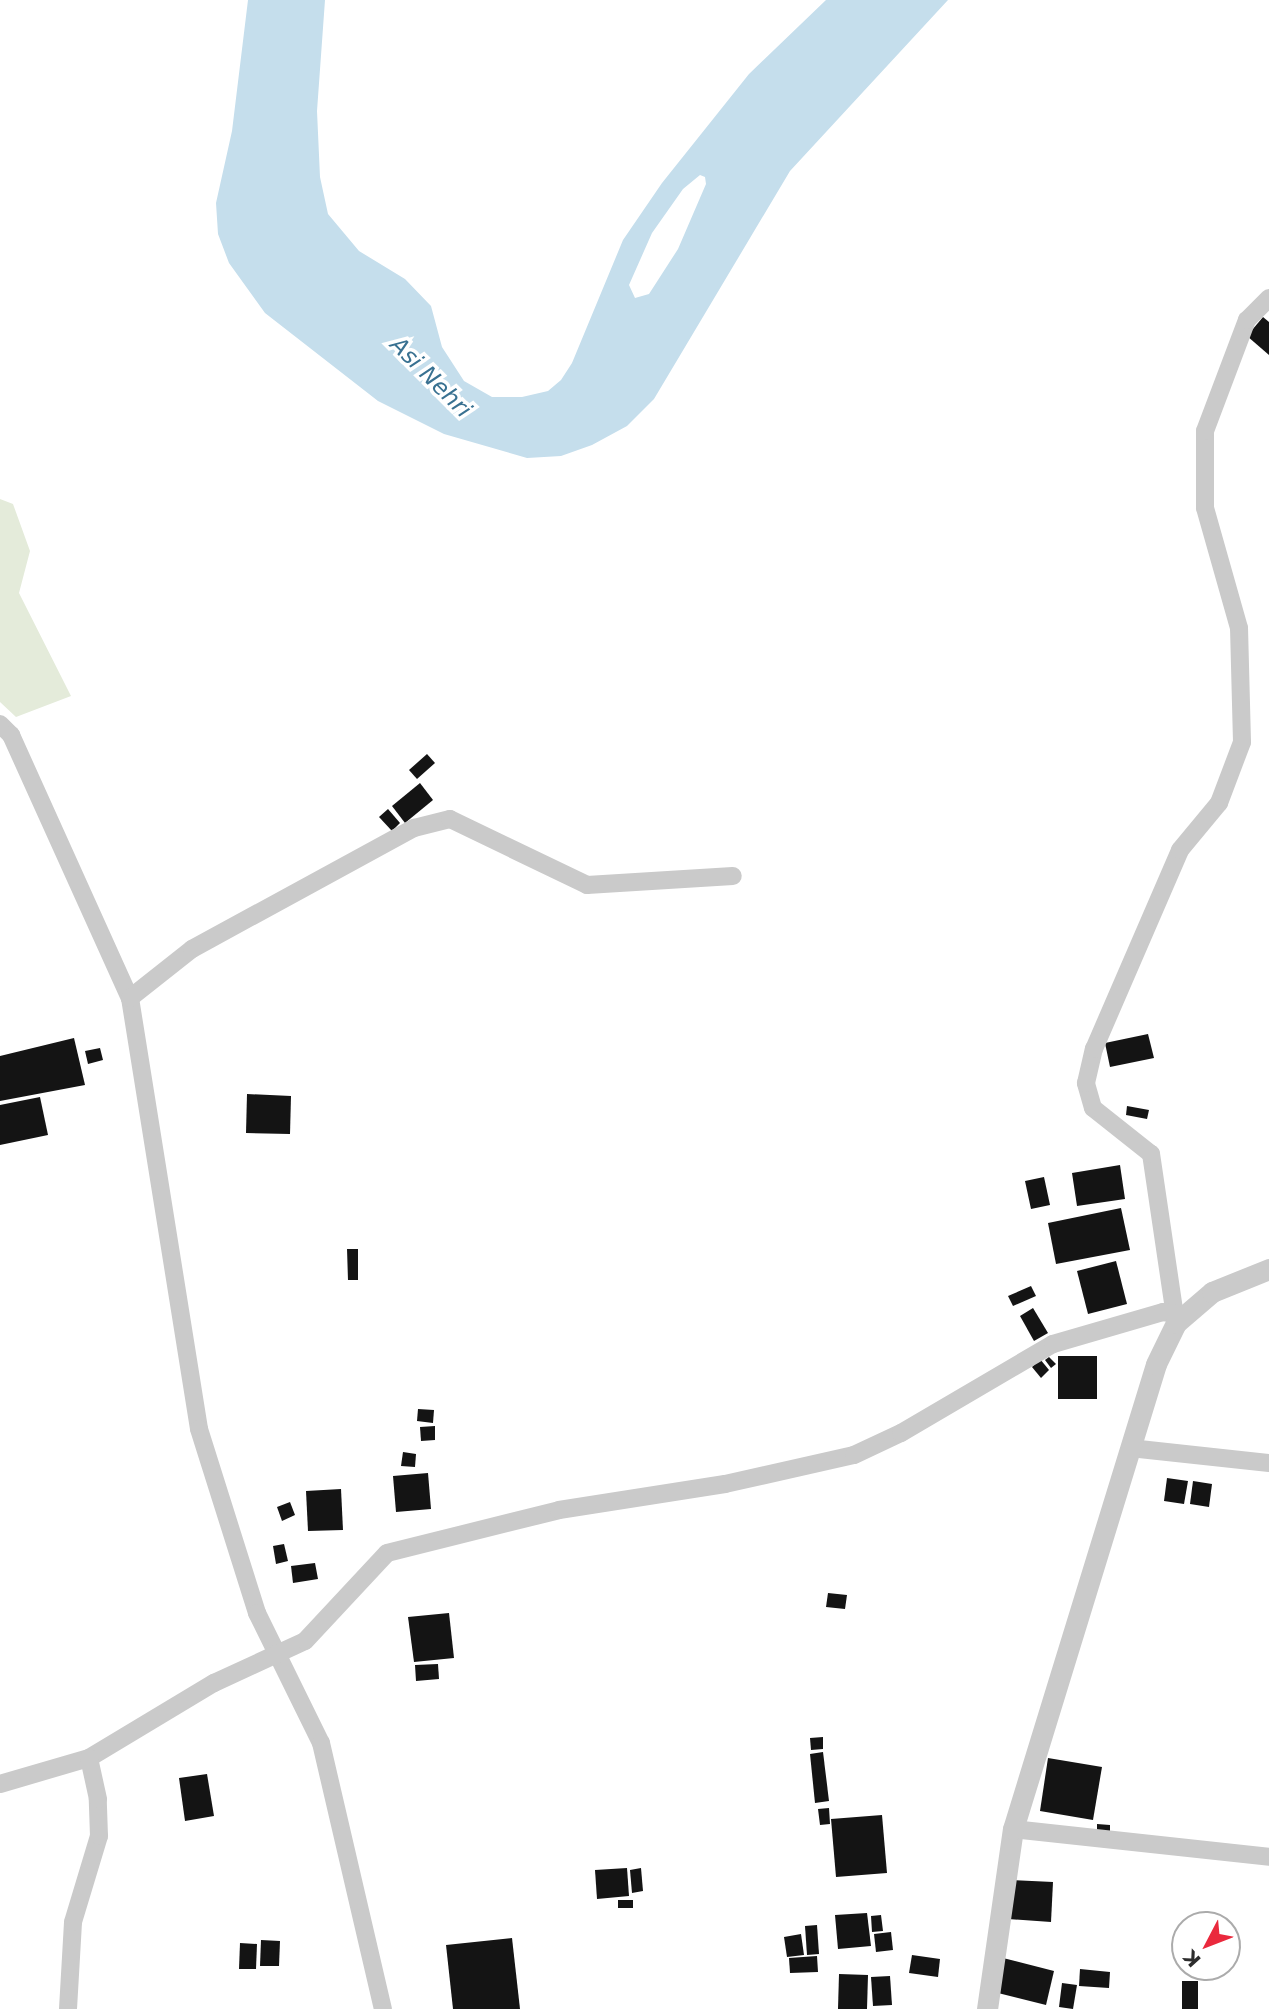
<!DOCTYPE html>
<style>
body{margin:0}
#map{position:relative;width:1269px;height:2009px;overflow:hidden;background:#fff;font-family:"DejaVu Sans",sans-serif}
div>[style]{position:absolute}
.green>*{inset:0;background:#e4ebda}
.water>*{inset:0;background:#c5deec}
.building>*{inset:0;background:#141414}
.minor>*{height:18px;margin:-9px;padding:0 9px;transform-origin:9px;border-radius:9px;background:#cacaca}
.tertiary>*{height:21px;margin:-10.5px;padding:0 10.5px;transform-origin:10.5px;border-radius:10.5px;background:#cacaca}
span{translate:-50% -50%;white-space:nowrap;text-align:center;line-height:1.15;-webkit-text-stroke:7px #fff;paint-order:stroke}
.water-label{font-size:23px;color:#397191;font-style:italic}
.north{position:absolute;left:1171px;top:1911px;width:70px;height:70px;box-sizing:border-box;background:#fff;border:2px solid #ababab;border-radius:50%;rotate:228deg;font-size:19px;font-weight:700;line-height:28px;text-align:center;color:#2d2d2d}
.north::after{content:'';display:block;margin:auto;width:24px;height:32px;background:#ea293d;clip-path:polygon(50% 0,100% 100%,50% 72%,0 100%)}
</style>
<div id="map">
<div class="green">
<div style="clip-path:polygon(0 499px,13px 504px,30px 551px,19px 593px,71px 696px,16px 717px,0 702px)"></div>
</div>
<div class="water">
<div style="clip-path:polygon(evenodd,248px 0,325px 0,317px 111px,320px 177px,328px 214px,359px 251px,405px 279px,431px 306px,442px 347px,464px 381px,492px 397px,522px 397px,548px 391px,561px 380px,572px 363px,623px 240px,662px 183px,749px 74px,826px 0,948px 0,790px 171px,654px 399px,627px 426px,592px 445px,561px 456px,527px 458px,444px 434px,378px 401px,265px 313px,229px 263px,218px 234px,216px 203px,232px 131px,248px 0,700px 175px,705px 177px,706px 184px,678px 249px,649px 294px,635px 298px,629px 285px,652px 233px,683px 189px,700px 175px)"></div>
</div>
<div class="building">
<div style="clip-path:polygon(1263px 317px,1269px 322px,1269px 355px,1247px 336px)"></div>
<div style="clip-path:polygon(427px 754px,435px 763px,417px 779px,409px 770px)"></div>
<div style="clip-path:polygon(420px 783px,433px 800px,405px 823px,392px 806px)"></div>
<div style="clip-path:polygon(388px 809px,400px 823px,392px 831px,379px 817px)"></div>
<div style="clip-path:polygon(1148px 1034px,1154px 1058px,1110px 1067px,1105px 1043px)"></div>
<div style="clip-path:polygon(74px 1038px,85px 1085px,0 1101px,0 1056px)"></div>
<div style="clip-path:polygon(100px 1048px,103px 1060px,88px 1064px,85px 1051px)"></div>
<div style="clip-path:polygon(247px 1094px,291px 1096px,290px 1134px,246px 1133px)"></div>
<div style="clip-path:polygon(40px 1097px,48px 1135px,0 1145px,0 1105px)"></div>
<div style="clip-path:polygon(1127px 1106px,1149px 1110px,1147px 1119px,1126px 1115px)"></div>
<div style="clip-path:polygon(1120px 1165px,1125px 1199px,1077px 1206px,1072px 1173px)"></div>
<div style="clip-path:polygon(1044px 1177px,1050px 1205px,1031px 1209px,1025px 1181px)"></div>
<div style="clip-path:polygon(1121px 1208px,1130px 1250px,1056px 1264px,1048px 1223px)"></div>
<div style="clip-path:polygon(347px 1249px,358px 1249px,358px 1280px,348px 1280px)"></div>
<div style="clip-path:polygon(1116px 1261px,1127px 1304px,1088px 1314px,1077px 1271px)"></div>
<div style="clip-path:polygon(1031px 1286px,1036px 1296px,1013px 1306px,1008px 1296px)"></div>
<div style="clip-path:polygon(1033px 1308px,1048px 1333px,1034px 1341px,1020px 1316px)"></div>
<div style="clip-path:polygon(1058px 1356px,1097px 1356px,1097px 1399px,1058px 1399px)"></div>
<div style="clip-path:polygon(1049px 1357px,1056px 1364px,1051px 1368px,1045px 1360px)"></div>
<div style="clip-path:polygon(1040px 1359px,1049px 1370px,1041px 1378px,1032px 1367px)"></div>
<div style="clip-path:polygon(418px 1409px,434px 1410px,433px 1423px,417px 1421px)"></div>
<div style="clip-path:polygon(435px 1426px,435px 1440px,421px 1441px,420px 1427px)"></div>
<div style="clip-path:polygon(403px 1452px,416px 1454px,415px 1467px,401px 1466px)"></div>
<div style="clip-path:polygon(428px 1473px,431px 1509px,396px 1512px,393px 1476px)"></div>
<div style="clip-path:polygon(1167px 1478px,1188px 1481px,1184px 1504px,1164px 1501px)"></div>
<div style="clip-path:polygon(1193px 1481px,1212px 1484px,1209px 1507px,1190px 1504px)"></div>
<div style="clip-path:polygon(341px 1489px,343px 1530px,308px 1531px,306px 1491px)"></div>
<div style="clip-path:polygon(290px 1502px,295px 1515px,282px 1521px,277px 1507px)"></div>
<div style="clip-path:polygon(284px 1544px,288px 1561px,276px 1564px,273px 1546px)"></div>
<div style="clip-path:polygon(315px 1563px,318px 1579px,293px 1583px,291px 1566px)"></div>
<div style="clip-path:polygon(828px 1593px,847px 1595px,845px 1609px,826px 1607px)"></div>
<div style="clip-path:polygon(449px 1613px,454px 1658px,414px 1662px,408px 1617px)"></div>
<div style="clip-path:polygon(438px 1664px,439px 1679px,416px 1681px,415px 1665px)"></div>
<div style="clip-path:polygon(823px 1737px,823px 1749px,811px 1750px,810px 1738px)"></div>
<div style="clip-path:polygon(823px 1752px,829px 1801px,815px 1803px,810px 1754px)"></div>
<div style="clip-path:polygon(1048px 1758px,1102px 1767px,1093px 1820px,1040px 1811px)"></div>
<div style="clip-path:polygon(207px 1774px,214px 1816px,185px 1821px,179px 1778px)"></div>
<div style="clip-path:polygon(829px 1808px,830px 1824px,820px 1825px,818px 1809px)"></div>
<div style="clip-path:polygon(882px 1815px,887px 1873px,836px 1877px,831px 1819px)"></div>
<div style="clip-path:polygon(1097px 1824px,1110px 1825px,1110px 1833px,1097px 1833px)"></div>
<div style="clip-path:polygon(627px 1868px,629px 1896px,597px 1899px,595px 1870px)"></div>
<div style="clip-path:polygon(641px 1868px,643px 1891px,632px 1893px,630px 1870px)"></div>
<div style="clip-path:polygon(1011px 1880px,1053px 1882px,1051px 1922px,1008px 1919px)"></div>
<div style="clip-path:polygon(618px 1900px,633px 1900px,633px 1908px,618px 1908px)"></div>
<div style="clip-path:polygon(867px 1913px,871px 1946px,838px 1949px,835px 1915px)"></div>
<div style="clip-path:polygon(881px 1915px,883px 1931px,872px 1932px,871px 1916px)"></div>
<div style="clip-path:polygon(817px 1925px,819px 1954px,807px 1955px,805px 1926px)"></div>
<div style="clip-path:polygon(891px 1932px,893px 1950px,876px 1952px,874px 1934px)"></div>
<div style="clip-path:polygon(801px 1934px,804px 1955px,787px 1957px,784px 1937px)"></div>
<div style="clip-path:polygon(512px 1938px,520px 2009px,453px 2009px,446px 1945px)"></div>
<div style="clip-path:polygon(261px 1940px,280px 1941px,279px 1966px,260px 1966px)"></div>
<div style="clip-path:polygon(240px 1943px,257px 1944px,256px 1969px,239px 1969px)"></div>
<div style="clip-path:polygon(912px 1955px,940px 1959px,938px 1977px,909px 1973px)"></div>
<div style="clip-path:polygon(817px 1956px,818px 1972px,790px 1973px,789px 1958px)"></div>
<div style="clip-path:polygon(1003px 1958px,1054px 1971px,1046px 2005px,994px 1992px)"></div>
<div style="clip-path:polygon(1080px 1969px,1110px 1972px,1109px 1988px,1079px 1986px)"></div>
<div style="clip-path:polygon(839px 1974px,868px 1975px,867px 2009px,838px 2009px)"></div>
<div style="clip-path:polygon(890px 1976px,892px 2005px,873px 2006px,871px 1977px)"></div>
<div style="clip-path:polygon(1182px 1981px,1198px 1981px,1198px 2009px,1182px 2009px)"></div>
<div style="clip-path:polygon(1062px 1983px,1077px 1985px,1073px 2009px,1059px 2007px)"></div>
</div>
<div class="minor">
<div style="left:0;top:724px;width:16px;rotate:45deg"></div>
<div style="left:11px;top:735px;width:289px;rotate:65.7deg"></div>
<div style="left:130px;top:998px;width:436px;rotate:80.9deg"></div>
<div style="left:199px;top:1429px;width:193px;rotate:72.5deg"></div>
<div style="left:257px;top:1613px;width:145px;rotate:63.8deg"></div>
<div style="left:321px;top:1743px;width:273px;rotate:76.9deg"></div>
<div style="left:130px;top:998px;width:79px;rotate:-38.3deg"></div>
<div style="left:192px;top:949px;width:253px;rotate:-28.6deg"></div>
<div style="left:414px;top:828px;width:37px;rotate:-14deg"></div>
<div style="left:450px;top:819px;width:152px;rotate:25.7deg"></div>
<div style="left:587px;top:885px;width:146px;rotate:-3.5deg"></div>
<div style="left:1176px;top:1323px;width:171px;rotate:-98.4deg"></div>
<div style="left:1151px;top:1154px;width:74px;rotate:-141.6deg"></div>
<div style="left:1093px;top:1108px;width:26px;rotate:-106deg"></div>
<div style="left:1086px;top:1083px;width:35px;rotate:-77deg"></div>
<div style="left:1094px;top:1049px;width:217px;rotate:-66.6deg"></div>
<div style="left:1180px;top:850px;width:61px;rotate:-50.3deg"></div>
<div style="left:1219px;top:803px;width:65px;rotate:-69.3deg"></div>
<div style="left:1242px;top:742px;width:114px;rotate:-91.5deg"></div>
<div style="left:1239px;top:628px;width:125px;rotate:-105.8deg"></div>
<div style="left:1205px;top:508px;width:77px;rotate:-90deg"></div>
<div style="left:1205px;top:431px;width:119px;rotate:-69.3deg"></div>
<div style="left:1247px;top:320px;width:31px;rotate:-45deg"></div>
<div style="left:1130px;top:1448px;width:140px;rotate:6.2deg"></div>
<div style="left:0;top:1784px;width:93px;rotate:-16.3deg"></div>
<div style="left:89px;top:1758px;width:146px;rotate:-31deg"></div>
<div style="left:214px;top:1683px;width:100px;rotate:-24.8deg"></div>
<div style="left:305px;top:1641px;width:120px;rotate:-47deg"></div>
<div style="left:387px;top:1553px;width:177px;rotate:-14deg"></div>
<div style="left:559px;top:1510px;width:168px;rotate:-8.9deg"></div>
<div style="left:725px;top:1484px;width:132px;rotate:-12.7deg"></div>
<div style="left:854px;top:1455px;width:52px;rotate:-25.1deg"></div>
<div style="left:901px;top:1433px;width:176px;rotate:-30.4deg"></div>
<div style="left:1053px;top:1344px;width:115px;rotate:-16.2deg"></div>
<div style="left:1163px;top:1312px;width:12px;rotate:9deg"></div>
<div style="left:1013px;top:1829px;width:258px;rotate:6.2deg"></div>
<div style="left:68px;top:2009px;width:87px;rotate:-86.7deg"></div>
<div style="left:73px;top:1922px;width:90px;rotate:-73.2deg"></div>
<div style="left:99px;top:1836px;width:37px;rotate:-92deg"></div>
<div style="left:98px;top:1799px;width:42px;rotate:-102.4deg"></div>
</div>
<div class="tertiary">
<div style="left:987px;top:2009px;width:182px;rotate:-81.8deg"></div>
<div style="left:1013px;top:1829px;width:486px;rotate:-72.9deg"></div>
<div style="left:1156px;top:1364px;width:46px;rotate:-64deg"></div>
<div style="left:1176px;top:1323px;width:48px;rotate:-40.7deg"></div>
<div style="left:1212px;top:1292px;width:61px;rotate:-22deg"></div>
</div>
<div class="water-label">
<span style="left:431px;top:377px;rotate:45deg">Asi Nehri</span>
</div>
<div class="north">K</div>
</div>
